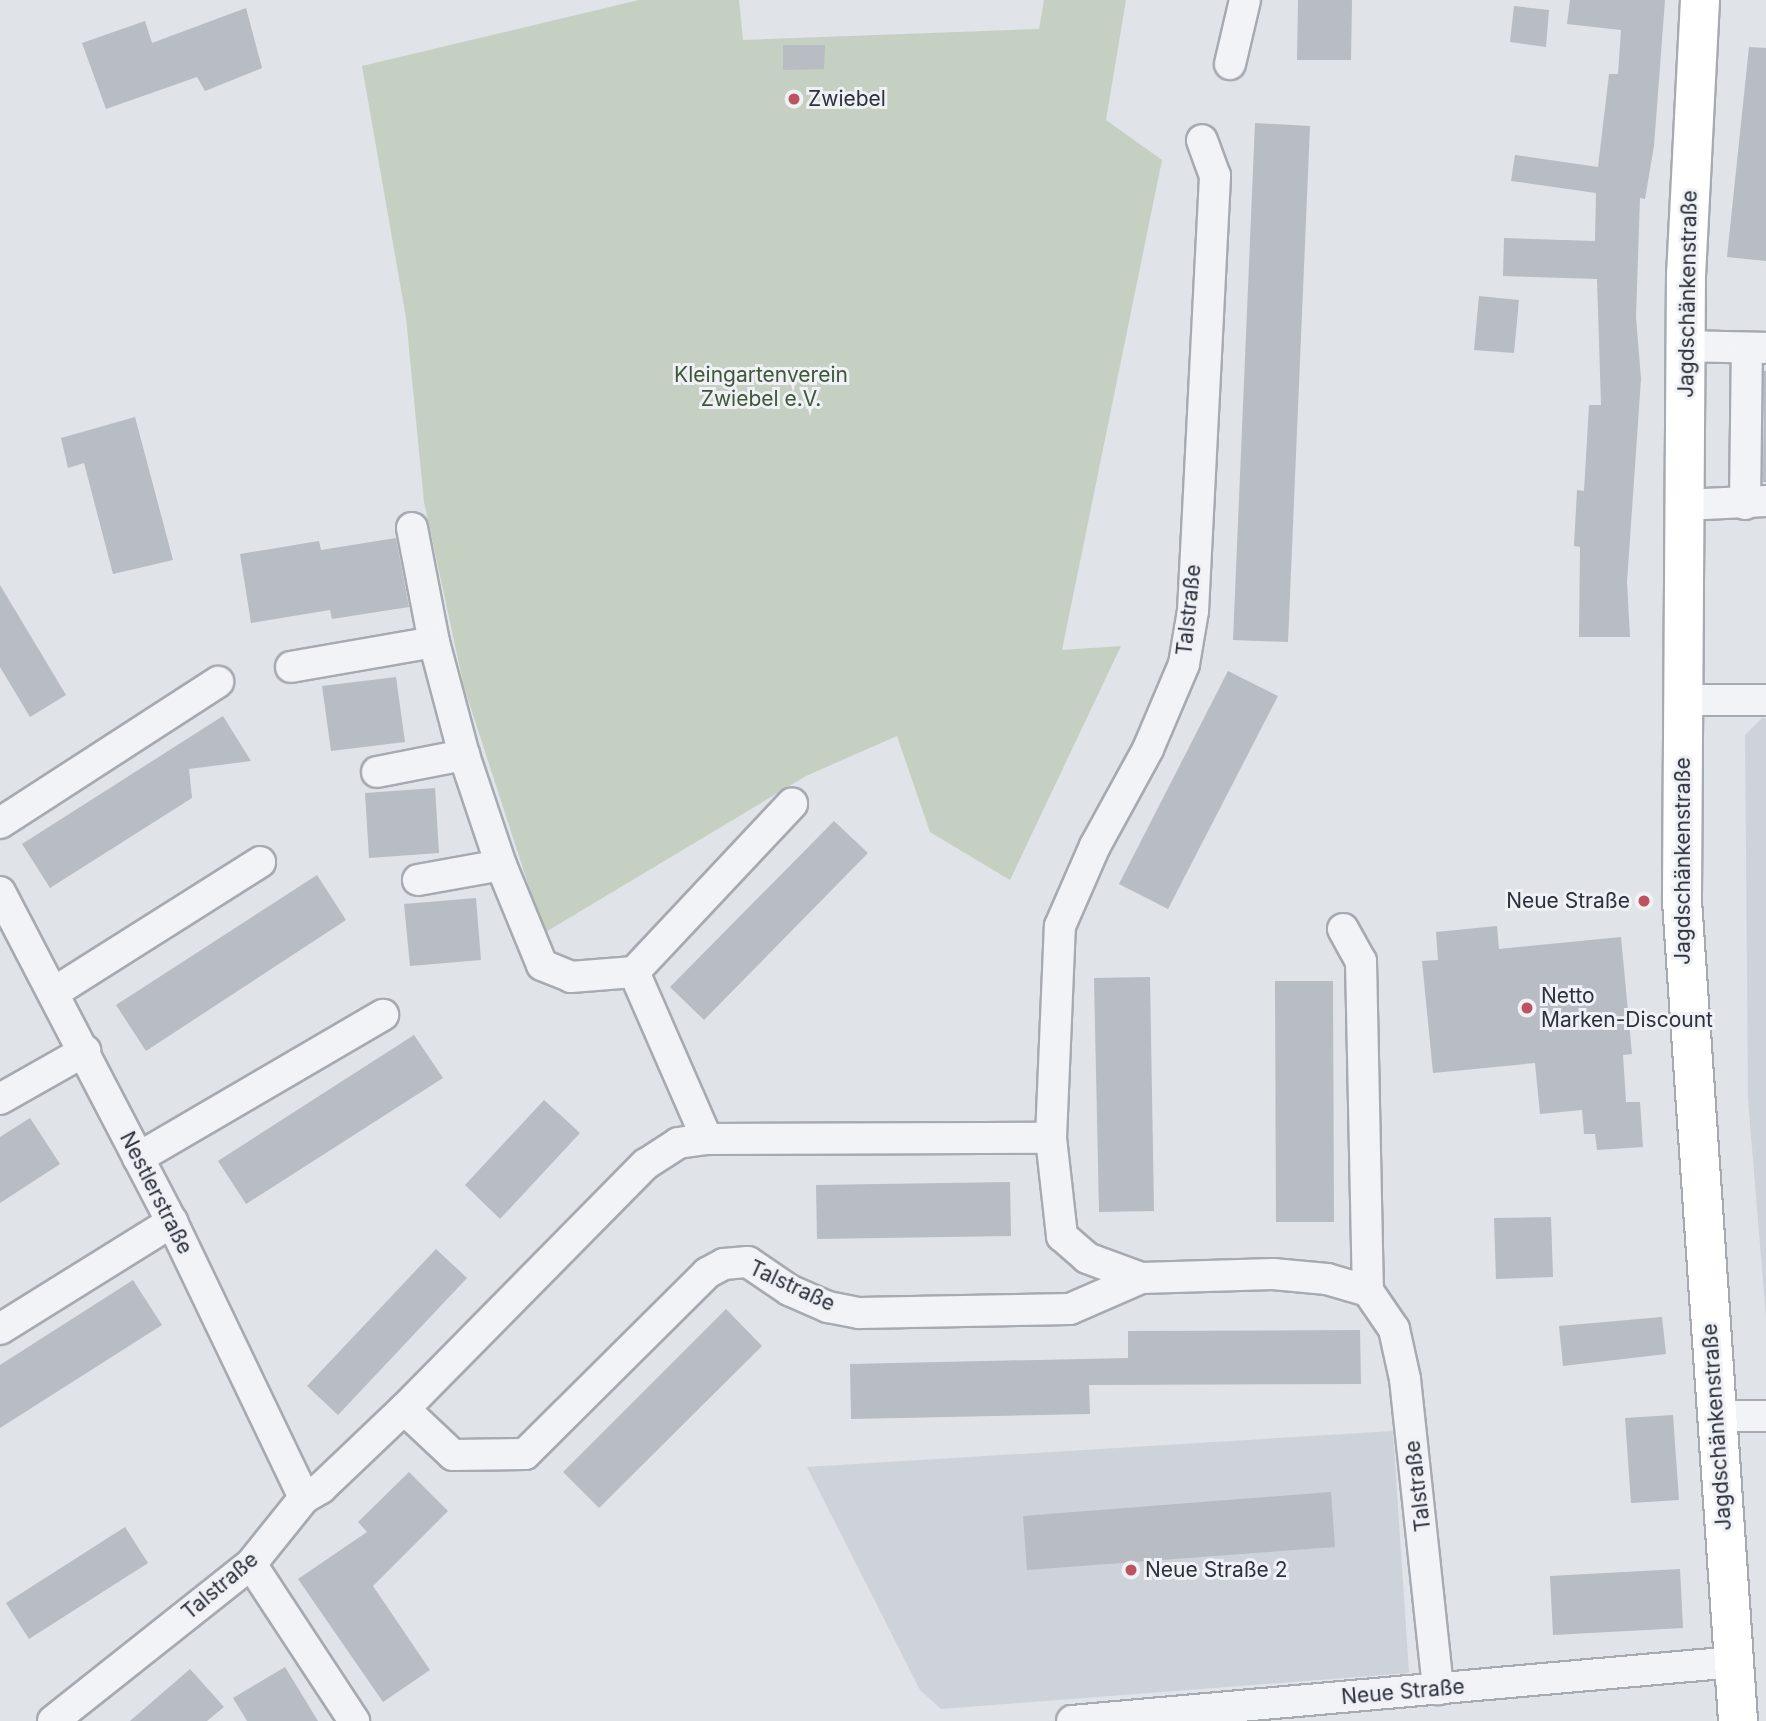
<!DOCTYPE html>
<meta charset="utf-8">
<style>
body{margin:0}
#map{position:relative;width:1766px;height:1721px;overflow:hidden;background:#e0e3e7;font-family:Inter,sans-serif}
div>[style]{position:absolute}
.built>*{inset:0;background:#ced2d9}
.green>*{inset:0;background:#c5d0c2}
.building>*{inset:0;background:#b8bcc3}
.roads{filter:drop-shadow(2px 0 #a6aab1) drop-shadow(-2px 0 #a6aab1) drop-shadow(0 2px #a6aab1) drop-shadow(0 -2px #a6aab1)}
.minor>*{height:30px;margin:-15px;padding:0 15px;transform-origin:15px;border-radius:15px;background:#f2f3f6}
.major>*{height:38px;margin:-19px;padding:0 19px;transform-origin:19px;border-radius:19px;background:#fff}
.dots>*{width:19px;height:19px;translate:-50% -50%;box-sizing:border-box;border:4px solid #eff1f5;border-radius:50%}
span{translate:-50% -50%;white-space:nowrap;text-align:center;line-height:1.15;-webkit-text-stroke:6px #eff1f5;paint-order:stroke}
.poi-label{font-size:21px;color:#2b313d}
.left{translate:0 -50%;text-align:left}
.right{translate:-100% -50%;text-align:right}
.street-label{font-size:21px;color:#2b313d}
.park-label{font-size:21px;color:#3e573a}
</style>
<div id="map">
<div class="built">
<div style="clip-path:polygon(1762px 718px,1766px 718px,1766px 1318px,1748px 1099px,1745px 735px)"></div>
<div style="clip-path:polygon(1393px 1431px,1409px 1673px,941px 1709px,920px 1690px,807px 1467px)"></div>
</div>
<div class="green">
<div style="clip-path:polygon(639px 0,739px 0,743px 40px,1039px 29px,1044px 0,1126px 0,1106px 120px,1162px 160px,1062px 650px,1121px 646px,1010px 880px,930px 832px,897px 736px,806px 776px,544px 933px,464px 687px,424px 502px,406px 318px,362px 66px)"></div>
</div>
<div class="building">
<div style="clip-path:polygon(1298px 0,1352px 0,1351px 60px,1297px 60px)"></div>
<div style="clip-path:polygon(1570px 0,1665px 0,1654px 146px,1645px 199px,1640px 198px,1636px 317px,1641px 379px,1627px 582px,1630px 637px,1579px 637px,1580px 547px,1574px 546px,1577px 490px,1584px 491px,1589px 405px,1601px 405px,1597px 279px,1503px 276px,1504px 238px,1595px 241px,1596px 193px,1511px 181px,1515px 155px,1598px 167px,1609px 74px,1618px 74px,1621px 30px,1567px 24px)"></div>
<div style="clip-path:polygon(1514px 6px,1549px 10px,1546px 47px,1510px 42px)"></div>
<div style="clip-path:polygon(246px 8px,262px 68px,205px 91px,197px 77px,106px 109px,82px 43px,145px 21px,152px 43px)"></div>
<div style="clip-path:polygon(783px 45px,825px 45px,824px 69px,783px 70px)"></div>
<div style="clip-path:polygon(1749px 47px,1766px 48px,1766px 261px,1727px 257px)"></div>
<div style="clip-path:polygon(1255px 123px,1310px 126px,1288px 642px,1233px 640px)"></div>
<div style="clip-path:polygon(1479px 296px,1519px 300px,1514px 353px,1474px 350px)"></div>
<div style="clip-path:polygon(1764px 371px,1766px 371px,1766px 482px,1763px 482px)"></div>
<div style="clip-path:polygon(135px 417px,173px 560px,113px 574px,84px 463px,68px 468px,61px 438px)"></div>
<div style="clip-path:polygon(396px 538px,409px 607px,332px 619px,330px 610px,251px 623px,240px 554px,319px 541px,321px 550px)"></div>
<div style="clip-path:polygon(0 585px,66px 695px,30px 717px,0 667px)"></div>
<div style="clip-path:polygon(1228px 671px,1278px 696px,1168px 909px,1119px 884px)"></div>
<div style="clip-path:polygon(396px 677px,405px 742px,331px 751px,322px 686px)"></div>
<div style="clip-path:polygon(223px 716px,251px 761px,189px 769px,192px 798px,50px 888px,22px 844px)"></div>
<div style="clip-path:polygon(435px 788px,439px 853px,369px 858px,365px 793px)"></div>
<div style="clip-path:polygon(834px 821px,868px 853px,704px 1020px,670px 987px)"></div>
<div style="clip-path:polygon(317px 875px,346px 920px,146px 1051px,116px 1005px)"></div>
<div style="clip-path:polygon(476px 898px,481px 960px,410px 966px,404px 904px)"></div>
<div style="clip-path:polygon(1497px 926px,1499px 949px,1621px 937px,1632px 1054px,1623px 1055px,1626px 1102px,1640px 1102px,1643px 1147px,1597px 1150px,1595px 1134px,1584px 1134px,1582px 1110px,1540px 1114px,1535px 1063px,1433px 1073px,1422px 961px,1438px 960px,1436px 932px)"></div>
<div style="clip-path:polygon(1150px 977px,1154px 1211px,1099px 1212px,1094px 978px)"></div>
<div style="clip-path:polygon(1275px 981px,1333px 981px,1334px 1222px,1276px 1222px)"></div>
<div style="clip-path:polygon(414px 1035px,443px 1078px,246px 1204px,218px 1161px)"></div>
<div style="clip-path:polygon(544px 1100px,580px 1133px,500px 1219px,465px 1185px)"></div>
<div style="clip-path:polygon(30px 1118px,60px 1164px,0 1203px,0 1137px)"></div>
<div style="clip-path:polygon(1010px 1182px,1011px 1236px,817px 1239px,816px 1185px)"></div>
<div style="clip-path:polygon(1551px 1217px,1553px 1277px,1496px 1279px,1494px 1218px)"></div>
<div style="clip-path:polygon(436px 1249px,467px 1278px,338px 1415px,307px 1386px)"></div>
<div style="clip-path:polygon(133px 1280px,162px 1325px,0 1428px,0 1365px)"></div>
<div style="clip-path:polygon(726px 1309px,762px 1346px,599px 1508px,563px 1472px)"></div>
<div style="clip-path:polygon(1662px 1317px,1666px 1354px,1563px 1366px,1559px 1326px)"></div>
<div style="clip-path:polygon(1360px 1330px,1361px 1384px,1089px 1385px,1090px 1414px,851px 1419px,850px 1364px,1128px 1358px,1128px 1331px)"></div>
<div style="clip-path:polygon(1673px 1415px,1679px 1500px,1631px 1503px,1625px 1418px)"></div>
<div style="clip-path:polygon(409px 1472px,448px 1511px,373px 1586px,430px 1670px,383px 1702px,298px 1579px,367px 1532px,358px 1522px)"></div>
<div style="clip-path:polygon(1331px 1492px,1335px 1547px,1027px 1570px,1023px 1516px)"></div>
<div style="clip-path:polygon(125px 1527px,148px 1563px,29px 1639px,6px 1603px)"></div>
<div style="clip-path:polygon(1680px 1569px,1683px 1628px,1553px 1635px,1550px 1576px)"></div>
<div style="clip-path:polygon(285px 1667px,318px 1721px,247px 1721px,233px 1698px)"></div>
<div style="clip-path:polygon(190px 1669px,224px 1707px,207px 1721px,130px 1721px)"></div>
</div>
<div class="roads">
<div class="minor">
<div style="left:1230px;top:64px;width:66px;rotate:-76.8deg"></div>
<div style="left:1685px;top:346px;width:81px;rotate:1.4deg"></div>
<div style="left:1745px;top:504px;width:156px;rotate:-89.3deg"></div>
<div style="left:1684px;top:505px;width:82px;rotate:-2.8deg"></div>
<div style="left:412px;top:528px;width:116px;rotate:79.1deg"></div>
<div style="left:434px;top:642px;width:117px;rotate:75.1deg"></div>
<div style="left:464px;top:755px;width:116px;rotate:71.4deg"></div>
<div style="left:501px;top:865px;width:108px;rotate:67.7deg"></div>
<div style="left:542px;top:965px;width:31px;rotate:22deg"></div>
<div style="left:571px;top:977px;width:63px;rotate:-4.5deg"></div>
<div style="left:291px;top:667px;width:145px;rotate:-9.9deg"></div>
<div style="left:1683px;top:700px;width:83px"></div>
<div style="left:377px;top:772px;width:89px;rotate:-11.1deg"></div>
<div style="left:0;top:823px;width:260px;rotate:-32.9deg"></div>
<div style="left:418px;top:880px;width:84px;rotate:-10.2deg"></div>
<div style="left:0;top:892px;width:372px;rotate:62.5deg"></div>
<div style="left:172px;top:1222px;width:306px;rotate:64.4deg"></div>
<div style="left:1343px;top:929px;width:37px;rotate:61deg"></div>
<div style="left:1361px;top:961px;width:330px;rotate:88.8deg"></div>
<div style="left:634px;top:972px;width:231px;rotate:-46.8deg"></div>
<div style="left:634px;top:972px;width:182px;rotate:66.4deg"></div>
<div style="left:53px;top:993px;width:245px;rotate:-32.3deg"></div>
<div style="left:0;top:1099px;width:98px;rotate:-29.5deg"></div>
<div style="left:1051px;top:1138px;width:99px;rotate:83.6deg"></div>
<div style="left:1062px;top:1236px;width:33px;rotate:41deg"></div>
<div style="left:1087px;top:1258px;width:58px;rotate:20.3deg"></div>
<div style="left:1141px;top:1278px;width:132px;rotate:-1.7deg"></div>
<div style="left:1273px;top:1274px;width:54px;rotate:5.3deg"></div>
<div style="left:1327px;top:1279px;width:43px;rotate:16.3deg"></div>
<div style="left:1368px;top:1291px;width:46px;rotate:55.6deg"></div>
<div style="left:1394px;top:1329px;width:51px;rotate:77.6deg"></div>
<div style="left:1405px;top:1379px;width:312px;rotate:83.9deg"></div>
<div style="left:138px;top:1158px;width:284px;rotate:-30.3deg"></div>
<div style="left:0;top:1329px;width:203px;rotate:-31.9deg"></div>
<div style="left:404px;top:1409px;width:67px;rotate:43.2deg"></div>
<div style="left:453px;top:1455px;width:72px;rotate:-0.8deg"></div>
<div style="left:525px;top:1454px;width:257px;rotate:-44.8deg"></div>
<div style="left:707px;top:1273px;width:19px;rotate:-28deg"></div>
<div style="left:724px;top:1264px;width:24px;rotate:-5deg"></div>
<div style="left:748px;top:1262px;width:50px;rotate:34.3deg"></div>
<div style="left:789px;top:1290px;width:43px;rotate:23.6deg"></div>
<div style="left:828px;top:1307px;width:32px;rotate:11deg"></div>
<div style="left:859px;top:1313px;width:211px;rotate:-1.1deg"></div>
<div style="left:1070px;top:1309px;width:77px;rotate:-23.6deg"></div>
<div style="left:1716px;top:1416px;width:50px"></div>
<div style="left:251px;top:1564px;width:188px;rotate:56.7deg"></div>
<div style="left:53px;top:1721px;width:253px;rotate:-38.4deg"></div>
<div style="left:251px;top:1564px;width:85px;rotate:-51.2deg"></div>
<div style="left:304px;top:1498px;width:20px;rotate:-30deg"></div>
<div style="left:321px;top:1488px;width:115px;rotate:-43.6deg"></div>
<div style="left:404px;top:1409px;width:344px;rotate:-45.4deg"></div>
<div style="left:646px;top:1164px;width:38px;rotate:-33deg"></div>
<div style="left:678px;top:1143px;width:29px;rotate:-8deg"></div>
<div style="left:707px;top:1139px;width:344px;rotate:-0.2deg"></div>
<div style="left:1051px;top:1138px;width:212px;rotate:-87.6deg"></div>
<div style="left:1060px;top:926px;width:87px;rotate:-66.4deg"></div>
<div style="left:1095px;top:846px;width:111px;rotate:-61.3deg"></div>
<div style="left:1148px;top:749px;width:92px;rotate:-67deg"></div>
<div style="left:1184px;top:664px;width:54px;rotate:-80.4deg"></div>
<div style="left:1193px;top:611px;width:436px;rotate:-87.1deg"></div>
<div style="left:1215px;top:176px;width:38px;rotate:-110deg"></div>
<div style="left:1072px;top:1721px;width:665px;rotate:-5.09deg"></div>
</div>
<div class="major">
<div style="left:1700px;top:0;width:274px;rotate:92.9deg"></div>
<div style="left:1686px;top:274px;width:627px;rotate:90.37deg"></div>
<div style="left:1682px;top:901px;width:822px;rotate:86.09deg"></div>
</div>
</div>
<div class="dots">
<div style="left:794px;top:99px;background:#be5360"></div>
<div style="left:1644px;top:901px;background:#be5360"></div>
<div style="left:1527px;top:1008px;background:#be5360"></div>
<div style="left:1131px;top:1570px;background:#be5360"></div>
</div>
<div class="poi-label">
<span class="left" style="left:808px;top:99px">Zwiebel</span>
<span class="right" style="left:1630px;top:901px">Neue Straße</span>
<span class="left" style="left:1541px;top:1008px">Netto<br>Marken-Discount</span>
<span class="left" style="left:1145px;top:1570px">Neue Straße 2</span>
</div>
<div class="street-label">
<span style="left:1688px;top:294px;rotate:-89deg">Jagdschänkenstraße</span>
<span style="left:1189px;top:610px;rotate:-84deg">Talstraße</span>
<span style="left:1683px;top:861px;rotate:-90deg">Jagdschänkenstraße</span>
<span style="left:156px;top:1193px;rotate:63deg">Nestlerstraße</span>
<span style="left:792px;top:1286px;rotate:25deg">Talstraße</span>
<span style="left:1717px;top:1427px;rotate:-94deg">Jagdschänkenstraße</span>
<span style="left:1418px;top:1486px;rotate:-97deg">Talstraße</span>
<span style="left:220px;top:1586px;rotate:-40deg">Talstraße</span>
<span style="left:1403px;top:1692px;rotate:-5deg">Neue Straße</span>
</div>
<div class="park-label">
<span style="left:761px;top:387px">Kleingartenverein<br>Zwiebel e.V.</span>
</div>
</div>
